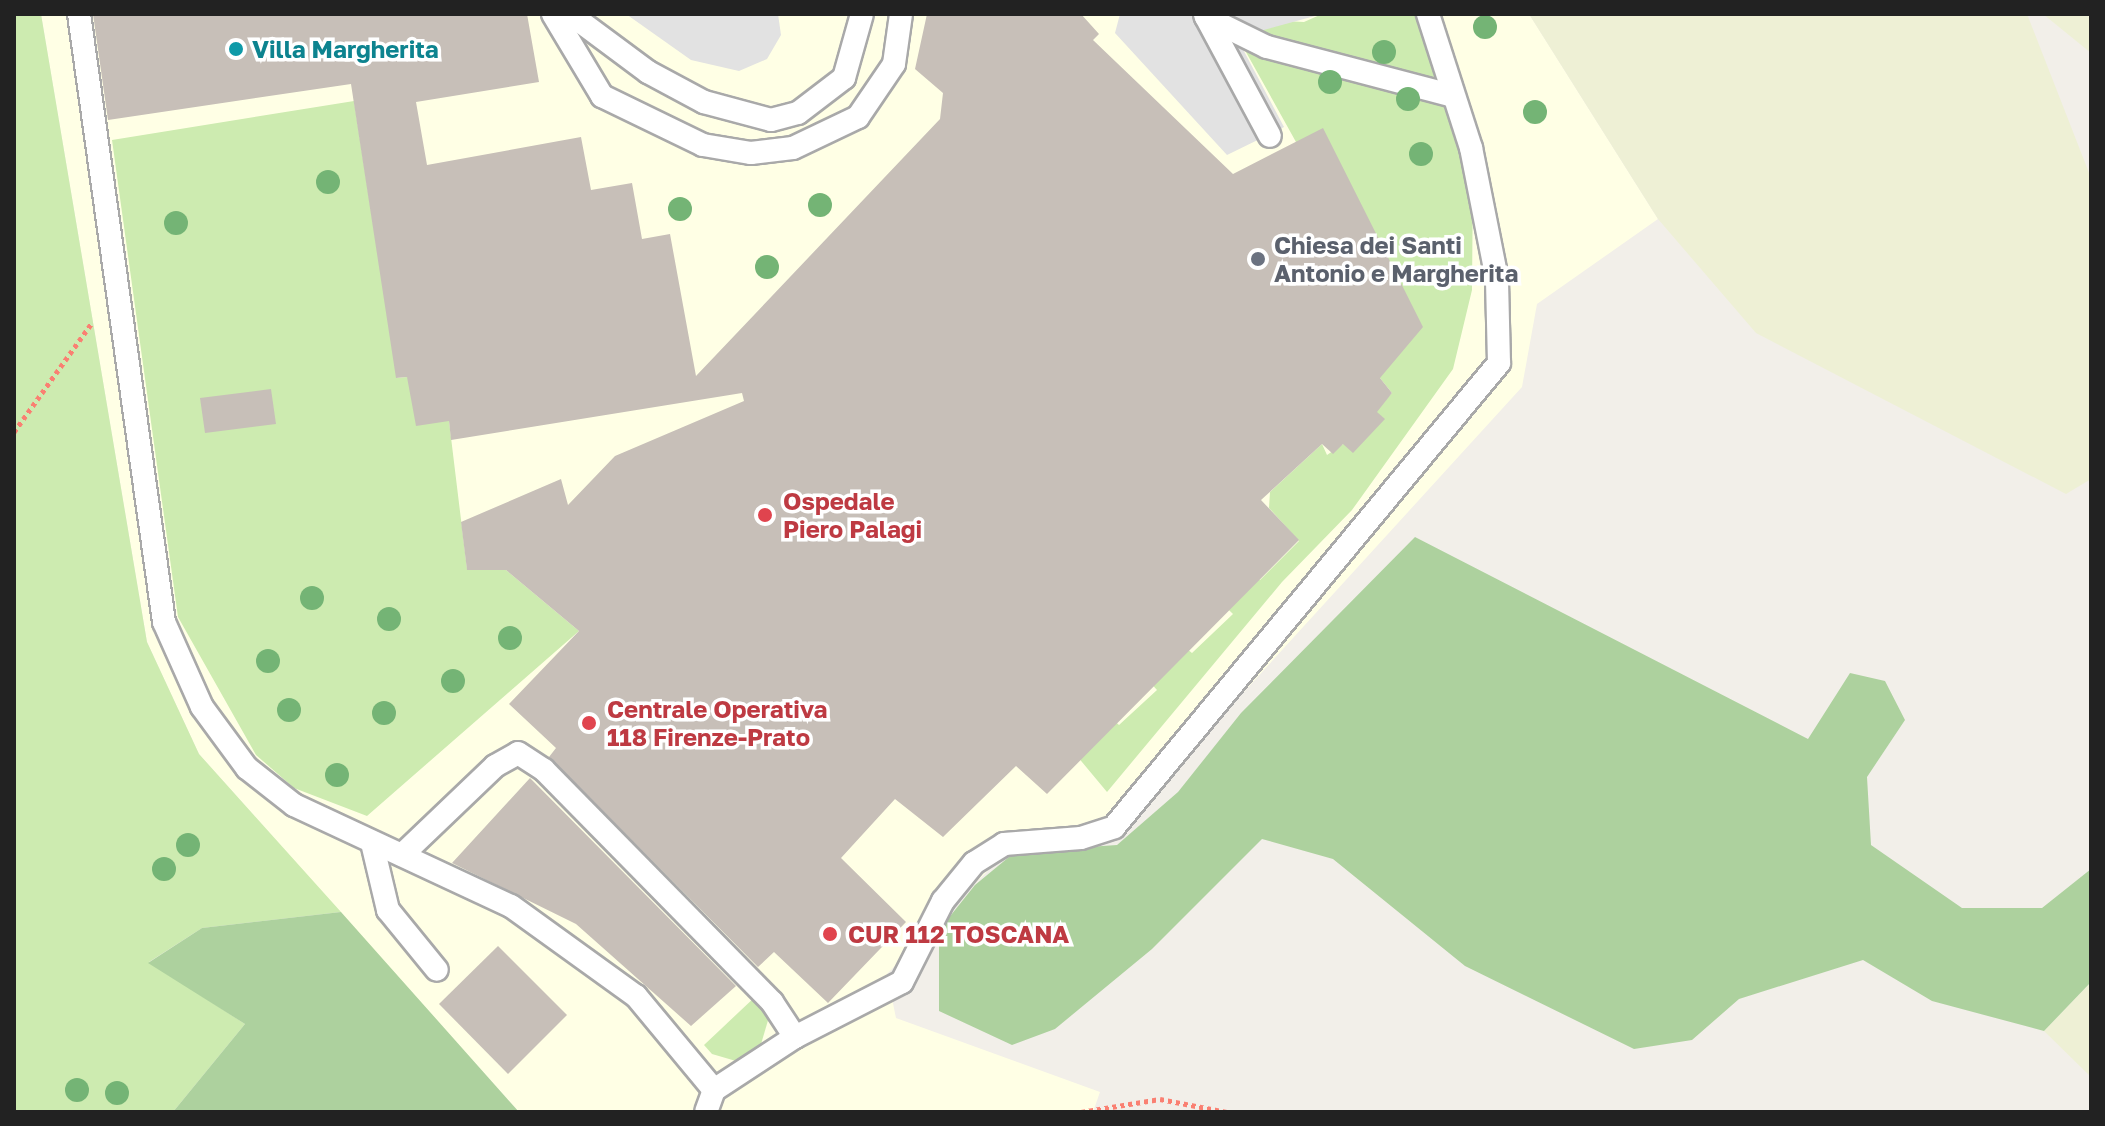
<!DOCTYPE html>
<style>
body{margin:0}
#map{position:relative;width:2105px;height:1126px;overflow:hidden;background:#f2efe9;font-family:"Golos Text",sans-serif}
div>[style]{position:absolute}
.education>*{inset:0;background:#ffffe5}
.farmland>*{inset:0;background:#eef0d5}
.grass>*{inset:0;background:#cdebb0}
.forest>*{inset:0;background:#add19e}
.parking>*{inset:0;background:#e2e2e2}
.building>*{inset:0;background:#c7bfb8}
.path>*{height:5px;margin-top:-2.5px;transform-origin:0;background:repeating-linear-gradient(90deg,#fa8072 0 4px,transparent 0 8px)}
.roads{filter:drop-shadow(2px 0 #a9a9a9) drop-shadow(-2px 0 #a9a9a9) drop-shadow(0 2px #a9a9a9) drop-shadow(0 -2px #a9a9a9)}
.service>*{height:22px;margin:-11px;padding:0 11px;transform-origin:11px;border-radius:11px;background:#fff}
.trees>*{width:24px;height:24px;margin:-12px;border-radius:50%;background:#74b475}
.dots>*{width:22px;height:22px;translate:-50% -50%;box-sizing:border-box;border:4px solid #fff;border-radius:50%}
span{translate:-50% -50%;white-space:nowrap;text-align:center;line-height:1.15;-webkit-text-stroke:7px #fff;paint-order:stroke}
.culture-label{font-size:24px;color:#0d838f;font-weight:700}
.left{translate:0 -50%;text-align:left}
.worship-label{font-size:24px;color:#5b616d;font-weight:700}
.health-label{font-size:24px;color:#be3a42;font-weight:700}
.frame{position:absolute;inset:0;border:16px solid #222;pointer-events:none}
</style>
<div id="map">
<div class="education">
<div style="clip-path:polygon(41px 14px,1529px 14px,1658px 219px,1537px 304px,1522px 387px,1108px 841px,1011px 847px,887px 974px,896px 1018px,1100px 1092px,1093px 1112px,519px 1112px,199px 754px,147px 642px)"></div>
</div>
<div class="farmland">
<div style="clip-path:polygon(1529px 14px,2027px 14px,2091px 178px,2091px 479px,2066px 494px,1756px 333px,1658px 219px)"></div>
<div style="clip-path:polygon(2043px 14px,2091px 14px,2091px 53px)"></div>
<div style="clip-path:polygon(2091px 982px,2091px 1077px,2044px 1031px)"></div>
</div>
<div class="grass">
<div style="clip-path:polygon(14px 14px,41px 14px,147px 642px,199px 754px,341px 912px,202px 928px,149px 962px,245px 1024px,173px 1112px,14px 1112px)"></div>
<div style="clip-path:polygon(1322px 14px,1428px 14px,1473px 174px,1472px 290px,1453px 369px,1352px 510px,1282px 582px,1107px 792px,1057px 732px,1083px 693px,1119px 725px,1157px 690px,1128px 658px,1151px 620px,1192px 653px,1233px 614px,1200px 582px,1223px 546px,1260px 580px,1299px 541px,1269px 508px,1270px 492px,1322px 444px,1327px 455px,1343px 444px,1392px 393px,1380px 378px,1296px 142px,1227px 18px,1304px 22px)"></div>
<div style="clip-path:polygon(354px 101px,397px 378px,407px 377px,449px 421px,467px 569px,506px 570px,579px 631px,367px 816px,294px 788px,256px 755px,178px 617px,112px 140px)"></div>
<div style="clip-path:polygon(756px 996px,769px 1017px,759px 1051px,736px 1061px,712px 1054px,704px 1045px)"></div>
</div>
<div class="forest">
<div style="clip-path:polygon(1415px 537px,1808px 739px,1850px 673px,1885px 681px,1905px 720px,1867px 777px,1871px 845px,1962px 908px,2042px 908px,2091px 869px,2091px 982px,2044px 1031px,1932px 1001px,1863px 960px,1739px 999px,1692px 1040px,1634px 1049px,1465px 966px,1333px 859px,1262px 839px,1152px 949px,1055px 1029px,1012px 1045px,939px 1011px,939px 930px,975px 885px,1015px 852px,1117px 845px,1178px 792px,1241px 713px)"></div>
<div style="clip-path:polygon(341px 912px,519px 1112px,173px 1112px,245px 1024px,148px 963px,202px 928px)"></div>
</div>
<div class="parking">
<div style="clip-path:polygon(626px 14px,778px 14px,781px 35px,767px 59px,739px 71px,691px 60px)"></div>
<div style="clip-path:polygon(1120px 14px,1322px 14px,1260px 31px,1227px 19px,1284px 127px,1227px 155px,1115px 33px)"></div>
</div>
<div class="building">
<div style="clip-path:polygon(93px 14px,527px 14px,539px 82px,416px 102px,427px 165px,581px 137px,591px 190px,632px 183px,642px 239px,670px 234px,696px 376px,940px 119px,943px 93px,915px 69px,927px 14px,1081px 14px,1099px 34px,1093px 40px,1233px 174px,1323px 128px,1423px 327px,1380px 378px,1392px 393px,1377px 412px,1385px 419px,1353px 453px,1343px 444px,1333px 454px,1322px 444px,1261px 500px,1299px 540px,1047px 794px,1016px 766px,943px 837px,895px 799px,841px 858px,906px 922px,828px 1003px,774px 952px,758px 967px,549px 757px,556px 748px,509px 704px,579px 631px,506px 570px,467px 570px,461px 522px,561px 479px,568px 505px,615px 456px,744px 401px,742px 393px,451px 440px,449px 421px,416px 426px,407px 377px,396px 378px,351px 84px,108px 120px)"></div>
<div style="clip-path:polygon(271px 389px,276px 424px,205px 433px,200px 398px)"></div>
<div style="clip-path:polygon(530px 778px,736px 986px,691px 1026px,576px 924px,452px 863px)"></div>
<div style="clip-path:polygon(498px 946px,567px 1015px,508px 1074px,439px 1004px)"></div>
</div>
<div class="path">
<div style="left:14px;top:432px;width:133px;rotate:-54.5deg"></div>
<div style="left:1081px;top:1112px;width:80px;rotate:-9.3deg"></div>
<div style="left:1160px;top:1099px;width:68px;rotate:11deg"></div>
</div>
<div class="roads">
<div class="service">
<div style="left:79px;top:14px;width:614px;rotate:82.04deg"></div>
<div style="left:164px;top:622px;width:93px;rotate:65.9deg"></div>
<div style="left:202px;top:707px;width:76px;rotate:53.6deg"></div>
<div style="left:247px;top:768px;width:60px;rotate:38.2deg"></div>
<div style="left:294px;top:805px;width:239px;rotate:25deg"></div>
<div style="left:511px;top:906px;width:154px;rotate:35.8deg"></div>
<div style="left:636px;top:996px;width:122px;rotate:50.3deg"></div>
<div style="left:714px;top:1090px;width:23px;rotate:110deg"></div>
<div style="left:553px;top:14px;width:96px;rotate:59.1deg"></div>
<div style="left:602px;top:96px;width:112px;rotate:25.9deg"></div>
<div style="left:703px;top:145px;width:49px;rotate:9.5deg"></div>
<div style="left:751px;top:153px;width:42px;rotate:-6.8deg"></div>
<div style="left:793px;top:148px;width:72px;rotate:-25.5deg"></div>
<div style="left:858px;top:117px;width:64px;rotate:-55.8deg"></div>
<div style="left:894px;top:64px;width:50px;rotate:-82deg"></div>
<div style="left:570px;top:14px;width:97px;rotate:36.6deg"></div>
<div style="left:648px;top:72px;width:64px;rotate:28.2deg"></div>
<div style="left:704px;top:102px;width:69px;rotate:15deg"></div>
<div style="left:771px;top:120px;width:28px;rotate:-15deg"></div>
<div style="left:798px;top:113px;width:58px;rotate:-37.3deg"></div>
<div style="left:844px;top:78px;width:66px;rotate:-74.3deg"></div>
<div style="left:1205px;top:15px;width:137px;rotate:61.8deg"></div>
<div style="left:1206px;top:17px;width:68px;rotate:26.2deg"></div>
<div style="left:1267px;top:47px;width:189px;rotate:14.7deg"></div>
<div style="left:373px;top:847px;width:65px;rotate:76.6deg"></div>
<div style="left:388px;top:910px;width:77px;rotate:50.8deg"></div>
<div style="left:402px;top:855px;width:129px;rotate:-43.7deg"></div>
<div style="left:495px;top:766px;width:26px;rotate:-29deg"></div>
<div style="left:518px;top:753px;width:31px;rotate:33deg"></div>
<div style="left:544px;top:770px;width:325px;rotate:45.5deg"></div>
<div style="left:772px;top:1002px;width:42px;rotate:56.7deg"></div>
<div style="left:714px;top:1090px;width:97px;rotate:-33.2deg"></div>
<div style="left:795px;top:1037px;width:120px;rotate:-27.2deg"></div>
<div style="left:902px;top:982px;width:91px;rotate:-63.2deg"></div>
<div style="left:943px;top:901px;width:49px;rotate:-50.8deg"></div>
<div style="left:974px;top:863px;width:36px;rotate:-32deg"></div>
<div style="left:1004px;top:844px;width:77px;rotate:-4.5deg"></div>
<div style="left:1081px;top:838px;width:35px;rotate:-18deg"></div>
<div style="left:1114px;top:827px;width:603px;rotate:-50.32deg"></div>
<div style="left:1499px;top:363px;width:84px;rotate:-91.4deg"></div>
<div style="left:1497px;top:279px;width:134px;rotate:-101.2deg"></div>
<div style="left:1471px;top:148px;width:141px;rotate:-107.8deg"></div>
</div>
</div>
<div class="trees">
<div style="left:1485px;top:27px"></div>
<div style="left:1384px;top:52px"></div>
<div style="left:1330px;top:82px"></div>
<div style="left:1408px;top:99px"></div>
<div style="left:1535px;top:112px"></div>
<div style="left:1421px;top:154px"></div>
<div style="left:328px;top:182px"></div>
<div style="left:820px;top:205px"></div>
<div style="left:680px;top:209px"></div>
<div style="left:176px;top:223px"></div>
<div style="left:767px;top:267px"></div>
<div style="left:312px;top:598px"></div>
<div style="left:389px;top:619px"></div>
<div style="left:510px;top:638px"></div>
<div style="left:268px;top:661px"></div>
<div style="left:453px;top:681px"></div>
<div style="left:289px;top:710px"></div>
<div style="left:384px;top:713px"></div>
<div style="left:337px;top:775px"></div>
<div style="left:188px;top:845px"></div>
<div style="left:164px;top:869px"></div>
<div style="left:77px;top:1090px"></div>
<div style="left:117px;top:1093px"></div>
</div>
<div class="dots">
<div style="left:236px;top:49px;background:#0f9aa8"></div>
<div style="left:1258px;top:259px;background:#6b7280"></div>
<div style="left:765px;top:515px;background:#e0444e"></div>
<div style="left:589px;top:723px;background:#e0444e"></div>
<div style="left:830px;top:934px;background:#e0444e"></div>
</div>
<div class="culture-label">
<span class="left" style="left:252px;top:49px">Villa Margherita</span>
</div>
<div class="worship-label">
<span class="left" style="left:1274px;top:259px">Chiesa dei Santi<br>Antonio e Margherita</span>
</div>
<div class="health-label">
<span class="left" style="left:783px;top:515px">Ospedale<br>Piero Palagi</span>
<span class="left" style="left:607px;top:723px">Centrale Operativa<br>118 Firenze-Prato</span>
<span class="left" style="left:848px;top:934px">CUR 112 TOSCANA</span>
</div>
<div class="frame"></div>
</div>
